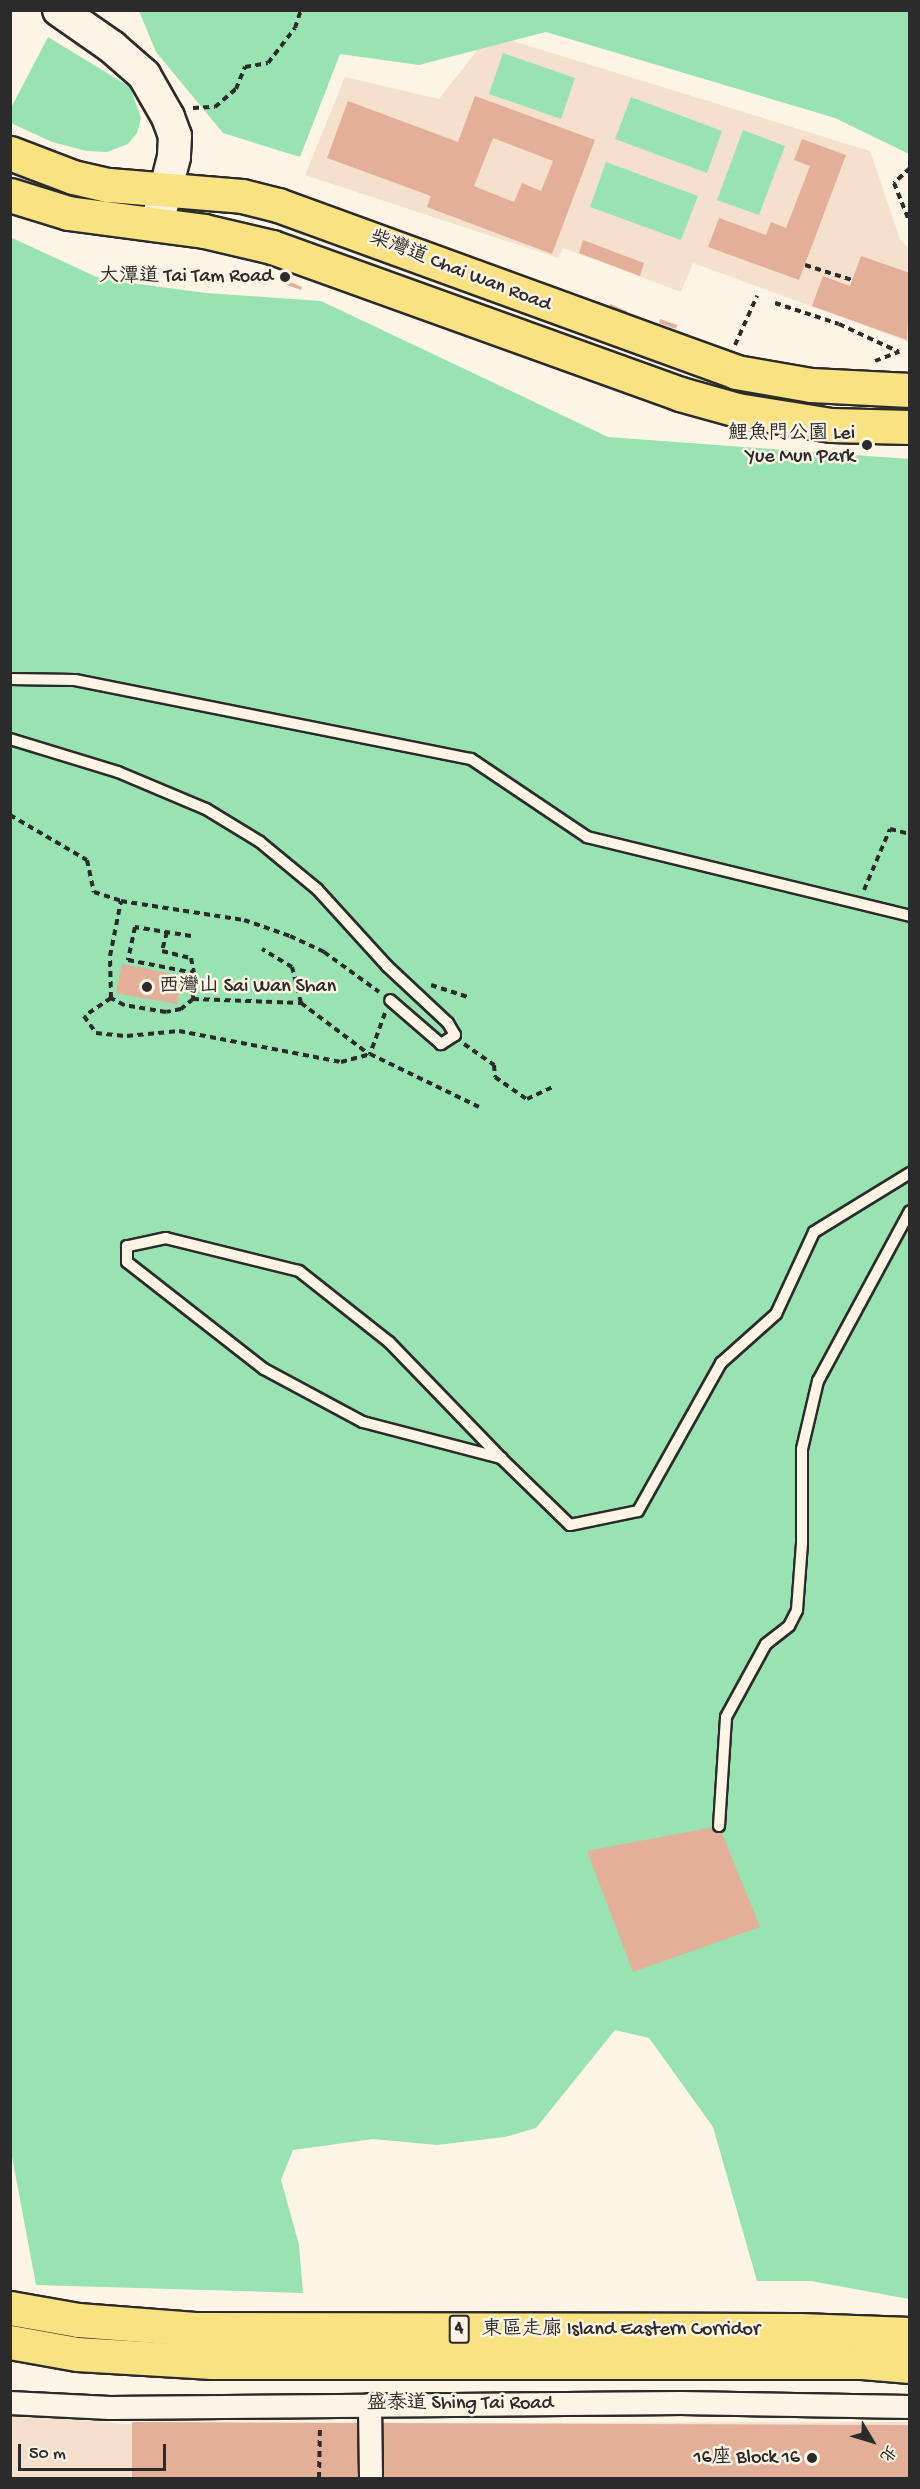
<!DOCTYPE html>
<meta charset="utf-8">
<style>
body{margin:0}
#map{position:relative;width:920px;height:2489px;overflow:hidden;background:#fcf5e5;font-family:"Gochi Hand","LXGW WenKai TC",sans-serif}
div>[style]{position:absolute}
.built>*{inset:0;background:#f5e0ce}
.green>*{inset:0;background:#99e2b1}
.building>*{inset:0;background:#e4af98}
.path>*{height:4px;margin-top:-2px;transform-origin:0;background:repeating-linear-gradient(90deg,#2b2b2b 0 6px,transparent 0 10.5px)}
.roads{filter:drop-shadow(2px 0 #2b2b2b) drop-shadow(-2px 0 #2b2b2b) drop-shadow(0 2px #2b2b2b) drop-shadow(0 -2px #2b2b2b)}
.lane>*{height:10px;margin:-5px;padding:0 5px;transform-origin:5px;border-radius:5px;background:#fcf5e5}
.street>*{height:22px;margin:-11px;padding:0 11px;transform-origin:11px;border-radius:11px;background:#fcf5e5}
.secondary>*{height:32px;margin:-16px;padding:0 16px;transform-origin:16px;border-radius:16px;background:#fcf5e5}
.primary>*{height:33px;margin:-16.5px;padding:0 16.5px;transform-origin:16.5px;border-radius:16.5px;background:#f8e281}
.highway>*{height:33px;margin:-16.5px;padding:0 16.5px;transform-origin:16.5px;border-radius:16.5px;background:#f8e281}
.dots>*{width:16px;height:16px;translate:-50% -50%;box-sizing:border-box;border:3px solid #fcf5e5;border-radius:50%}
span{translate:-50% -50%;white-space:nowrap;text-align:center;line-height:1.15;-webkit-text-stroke:5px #fcf5e5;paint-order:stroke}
.shield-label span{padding:2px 4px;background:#fcf5e5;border:2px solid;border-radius:4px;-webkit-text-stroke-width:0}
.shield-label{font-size:18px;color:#2b2b2b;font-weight:700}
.street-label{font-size:20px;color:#2b2b2b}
.poi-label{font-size:20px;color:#2b2b2b}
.right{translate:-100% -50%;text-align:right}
.left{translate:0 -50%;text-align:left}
.frame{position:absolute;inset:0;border:12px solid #2b2b2b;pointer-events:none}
.north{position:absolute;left:842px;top:2411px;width:60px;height:60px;-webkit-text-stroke:4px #fcf5e5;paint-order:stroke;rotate:128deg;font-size:16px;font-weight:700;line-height:24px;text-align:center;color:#2b2b2b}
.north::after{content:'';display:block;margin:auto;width:21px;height:27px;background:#2b2b2b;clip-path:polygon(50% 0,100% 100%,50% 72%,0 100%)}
.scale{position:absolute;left:18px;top:2444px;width:148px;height:27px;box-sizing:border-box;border:3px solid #2b2b2b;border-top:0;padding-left:8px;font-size:18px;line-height:21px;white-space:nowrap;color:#2b2b2b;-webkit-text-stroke:4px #fcf5e5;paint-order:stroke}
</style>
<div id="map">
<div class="built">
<div style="clip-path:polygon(490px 34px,870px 151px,900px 239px,909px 249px,909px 342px,693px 263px,681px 292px,563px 248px,558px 258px,305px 175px,345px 77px,439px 99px)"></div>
<div style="clip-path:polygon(10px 2414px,124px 2424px,909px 2422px,909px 2478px,11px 2478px)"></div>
</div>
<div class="green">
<div style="clip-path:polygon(139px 11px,909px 11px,909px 154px,835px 118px,546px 32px,419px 65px,340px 54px,300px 157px,223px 133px,156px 52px)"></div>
<div style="clip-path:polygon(48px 37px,130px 87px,141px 118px,137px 133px,128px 144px,107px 152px,87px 151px,52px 142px,11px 123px,11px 108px)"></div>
<div style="clip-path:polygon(503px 53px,575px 78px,561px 119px,489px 94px)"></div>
<div style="clip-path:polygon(631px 97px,722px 131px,707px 173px,615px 139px)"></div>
<div style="clip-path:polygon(743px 130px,785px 146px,759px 215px,717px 200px)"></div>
<div style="clip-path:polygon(606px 162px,698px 196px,681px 240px,590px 207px)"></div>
<div style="clip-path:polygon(10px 237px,101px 279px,206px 293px,321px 301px,608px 437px,909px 459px,909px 2299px,811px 2281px,757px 2281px,713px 2127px,649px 2038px,615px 2030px,536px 2128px,505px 2137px,437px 2145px,373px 2139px,293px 2150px,281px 2180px,299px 2245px,303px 2293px,36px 2285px,10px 2146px)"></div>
</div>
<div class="building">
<div style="clip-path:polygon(evenodd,475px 96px,595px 140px,552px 254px,427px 207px,431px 196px,327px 158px,348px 101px,458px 142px,475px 96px,493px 138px,553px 161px,541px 191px,522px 183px,514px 202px,474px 186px,493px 138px)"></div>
<div style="clip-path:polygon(802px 139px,846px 155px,799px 280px,708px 247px,719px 218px,766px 235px,771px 222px,786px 228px,810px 166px,794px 160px)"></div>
<div style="clip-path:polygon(583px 240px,644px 263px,640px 276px,579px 253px)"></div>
<div style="clip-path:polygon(861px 256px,910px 273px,907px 340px,812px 306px,823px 276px,850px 286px)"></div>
<div style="clip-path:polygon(285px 280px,302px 287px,301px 290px,284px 284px)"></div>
<div style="clip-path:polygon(610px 304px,627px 311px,626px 315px,609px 308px)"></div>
<div style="clip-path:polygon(660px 319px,677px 325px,676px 329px,659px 323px)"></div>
<div style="clip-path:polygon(122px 964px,182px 976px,177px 1004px,116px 993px)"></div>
<div style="clip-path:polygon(719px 1826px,760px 1927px,633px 1972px,587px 1851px)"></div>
<div style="clip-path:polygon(132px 2422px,910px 2425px,910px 2478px,132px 2478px)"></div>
</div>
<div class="path">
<div style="left:193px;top:108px;width:22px;rotate:-3deg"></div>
<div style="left:215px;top:107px;width:28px;rotate:-41deg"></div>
<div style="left:236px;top:89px;width:24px;rotate:-68deg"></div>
<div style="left:245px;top:67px;width:23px;rotate:-10deg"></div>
<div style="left:268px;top:63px;width:44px;rotate:-52.4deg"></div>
<div style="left:295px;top:28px;width:19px;rotate:-72deg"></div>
<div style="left:910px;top:168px;width:22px;rotate:137deg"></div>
<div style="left:894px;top:183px;width:43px;rotate:68.2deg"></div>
<div style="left:805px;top:265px;width:49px;rotate:17.7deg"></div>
<div style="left:775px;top:303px;width:67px;rotate:18.2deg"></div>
<div style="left:839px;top:324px;width:66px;rotate:25deg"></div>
<div style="left:735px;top:345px;width:54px;rotate:-65.8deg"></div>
<div style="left:875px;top:361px;width:26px;rotate:-21deg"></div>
<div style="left:10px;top:815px;width:89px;rotate:30.3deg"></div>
<div style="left:87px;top:860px;width:33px;rotate:78deg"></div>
<div style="left:94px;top:892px;width:28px;rotate:18deg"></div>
<div style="left:864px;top:890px;width:66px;rotate:-66.9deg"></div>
<div style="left:890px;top:829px;width:21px;rotate:14deg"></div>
<div style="left:167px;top:932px;width:20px;rotate:105deg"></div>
<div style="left:162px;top:951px;width:30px;rotate:14deg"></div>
<div style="left:191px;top:958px;width:15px;rotate:79deg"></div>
<div style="left:191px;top:936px;width:57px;rotate:-170.9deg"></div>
<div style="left:135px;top:927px;width:34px;rotate:102deg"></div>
<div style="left:128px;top:960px;width:67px;rotate:11.1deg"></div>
<div style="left:194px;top:973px;width:26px;rotate:92deg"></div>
<div style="left:193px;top:999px;width:108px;rotate:2.1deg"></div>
<div style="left:301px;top:1003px;width:37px;rotate:-104deg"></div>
<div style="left:292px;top:967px;width:35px;rotate:-149deg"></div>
<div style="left:431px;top:985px;width:38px;rotate:18deg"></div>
<div style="left:111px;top:998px;width:32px;rotate:146deg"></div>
<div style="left:84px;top:1016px;width:21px;rotate:55deg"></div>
<div style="left:96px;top:1033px;width:31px;rotate:6deg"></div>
<div style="left:127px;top:1036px;width:52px;rotate:-5.5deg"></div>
<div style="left:179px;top:1031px;width:165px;rotate:10.8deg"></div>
<div style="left:341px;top:1062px;width:30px;rotate:-15deg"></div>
<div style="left:193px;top:999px;width:16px;rotate:140deg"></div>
<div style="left:181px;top:1009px;width:15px;rotate:169deg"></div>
<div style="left:166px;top:1012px;width:43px;rotate:-170.5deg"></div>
<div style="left:124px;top:1005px;width:15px;rotate:-152deg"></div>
<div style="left:111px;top:998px;width:42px;rotate:-91.4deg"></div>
<div style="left:110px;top:956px;width:56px;rotate:-78.7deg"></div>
<div style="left:121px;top:901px;width:124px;rotate:8.8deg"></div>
<div style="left:244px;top:920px;width:49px;rotate:19.2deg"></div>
<div style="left:290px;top:936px;width:38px;rotate:25deg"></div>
<div style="left:324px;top:952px;width:68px;rotate:36deg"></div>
<div style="left:301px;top:1003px;width:85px;rotate:36.9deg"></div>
<div style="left:385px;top:1013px;width:44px;rotate:110.1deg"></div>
<div style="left:370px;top:1054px;width:121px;rotate:25.9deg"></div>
<div style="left:464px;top:1044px;width:37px;rotate:35deg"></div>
<div style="left:494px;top:1065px;width:12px;rotate:85deg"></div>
<div style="left:495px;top:1077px;width:39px;rotate:35deg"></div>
<div style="left:527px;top:1099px;width:29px;rotate:-25deg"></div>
<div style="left:319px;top:2478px;width:51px;rotate:-88.9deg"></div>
</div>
<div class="roads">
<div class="lane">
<div style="left:10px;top:679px;width:65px;rotate:0.9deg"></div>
<div style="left:75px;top:680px;width:404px;rotate:11.3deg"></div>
<div style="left:471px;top:759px;width:140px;rotate:33.9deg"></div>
<div style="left:587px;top:837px;width:333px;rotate:13.7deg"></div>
<div style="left:10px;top:739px;width:113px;rotate:17deg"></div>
<div style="left:118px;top:772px;width:95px;rotate:22.8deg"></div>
<div style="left:206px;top:809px;width:63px;rotate:31.4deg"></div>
<div style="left:260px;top:842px;width:74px;rotate:39.5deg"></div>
<div style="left:317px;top:889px;width:104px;rotate:47.7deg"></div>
<div style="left:387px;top:966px;width:83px;rotate:43.1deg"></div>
<div style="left:448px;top:1023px;width:14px;rotate:60deg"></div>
<div style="left:455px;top:1035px;width:17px;rotate:147deg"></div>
<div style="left:441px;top:1044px;width:67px;rotate:-139.2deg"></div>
<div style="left:501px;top:1458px;width:161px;rotate:-134deg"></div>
<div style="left:389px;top:1342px;width:115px;rotate:-141.7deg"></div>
<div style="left:299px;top:1271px;width:137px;rotate:-166.1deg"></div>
<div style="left:166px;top:1238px;width:40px;rotate:168deg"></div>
<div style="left:127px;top:1246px;width:16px;rotate:90deg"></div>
<div style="left:127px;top:1262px;width:174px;rotate:38deg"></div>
<div style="left:264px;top:1369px;width:112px;rotate:28.2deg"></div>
<div style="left:363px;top:1422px;width:143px;rotate:14.6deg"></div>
<div style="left:501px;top:1458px;width:96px;rotate:44.2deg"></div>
<div style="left:570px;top:1525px;width:69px;rotate:-11.6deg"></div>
<div style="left:638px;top:1511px;width:170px;rotate:-60.7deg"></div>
<div style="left:721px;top:1363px;width:74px;rotate:-41.7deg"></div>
<div style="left:776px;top:1314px;width:90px;rotate:-65.1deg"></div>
<div style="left:814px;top:1232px;width:113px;rotate:-31.6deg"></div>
<div style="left:719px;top:1826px;width:109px;rotate:-86.3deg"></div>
<div style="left:726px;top:1717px;width:83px;rotate:-61.3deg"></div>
<div style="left:766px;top:1644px;width:29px;rotate:-38deg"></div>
<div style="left:789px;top:1626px;width:18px;rotate:-63deg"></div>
<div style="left:797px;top:1610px;width:67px;rotate:-85.7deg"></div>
<div style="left:802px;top:1543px;width:94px;rotate:-90deg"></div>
<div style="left:802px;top:1449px;width:70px;rotate:-76.8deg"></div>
<div style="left:818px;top:1381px;width:193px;rotate:-61.6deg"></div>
</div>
<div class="street">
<div style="left:10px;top:2403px;width:100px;rotate:2.9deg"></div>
<div style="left:110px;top:2408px;width:571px;rotate:-0.5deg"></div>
<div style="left:681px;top:2403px;width:229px;rotate:1deg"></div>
<div style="left:370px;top:2405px;width:73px;rotate:89.2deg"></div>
</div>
<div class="secondary">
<div style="left:59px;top:10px;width:65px;rotate:34.9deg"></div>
<div style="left:112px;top:47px;width:43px;rotate:41.2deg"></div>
<div style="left:144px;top:75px;width:48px;rotate:60.3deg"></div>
<div style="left:168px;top:117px;width:20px;rotate:70deg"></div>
<div style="left:175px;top:136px;width:21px;rotate:93deg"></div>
<div style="left:174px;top:157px;width:68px;rotate:104.4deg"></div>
</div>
<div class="primary">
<div style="left:10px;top:153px;width:67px;rotate:20.9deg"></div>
<div style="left:73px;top:177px;width:37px;rotate:13deg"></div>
<div style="left:109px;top:185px;width:133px;rotate:4.7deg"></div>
<div style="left:242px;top:196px;width:37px;rotate:14deg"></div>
<div style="left:278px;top:205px;width:487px;rotate:20deg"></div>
<div style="left:736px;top:372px;width:76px;rotate:9.8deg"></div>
<div style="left:811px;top:385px;width:99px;rotate:2.9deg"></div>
<div style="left:10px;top:195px;width:61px;rotate:17.2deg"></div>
<div style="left:68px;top:213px;width:137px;rotate:7.5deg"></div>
<div style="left:204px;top:231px;width:70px;rotate:13.2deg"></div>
<div style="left:272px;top:247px;width:434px;rotate:19.8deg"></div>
<div style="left:680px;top:394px;width:59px;rotate:15.7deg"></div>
<div style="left:737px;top:410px;width:95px;rotate:9.1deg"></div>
<div style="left:831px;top:425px;width:79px;rotate:1.5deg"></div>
</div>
<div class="highway">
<div style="left:10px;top:2308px;width:69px;rotate:10deg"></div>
<div style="left:78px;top:2320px;width:117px;rotate:4.4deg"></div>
<div style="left:195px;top:2329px;width:604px;rotate:0.09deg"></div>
<div style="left:799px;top:2330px;width:111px;rotate:2.1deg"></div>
<div style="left:10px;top:2342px;width:68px;rotate:10.2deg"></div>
<div style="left:77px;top:2354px;width:135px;rotate:3.4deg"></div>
<div style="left:212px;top:2362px;width:650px"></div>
<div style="left:862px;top:2362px;width:48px;rotate:4.8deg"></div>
</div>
</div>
<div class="dots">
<div style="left:285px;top:277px;background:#2b2b2b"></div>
<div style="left:867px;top:445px;background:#2b2b2b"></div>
<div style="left:147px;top:987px;background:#2b2b2b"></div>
<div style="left:812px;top:2458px;background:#2b2b2b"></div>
</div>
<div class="shield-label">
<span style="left:459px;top:2329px">4</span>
</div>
<div class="street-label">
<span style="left:460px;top:272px;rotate:21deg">柴灣道 Chai Wan Road</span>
<span style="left:621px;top:2330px">東區走廊 Island Eastern Corridor</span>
<span style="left:460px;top:2404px">盛泰道 Shing Tai Road</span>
</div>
<div class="poi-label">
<span class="right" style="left:273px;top:277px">大潭道 Tai Tam Road</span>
<span class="right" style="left:855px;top:446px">鯉魚門公園 Lei<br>Yue Mun Park</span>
<span class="left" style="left:159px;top:987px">西灣山 Sai Wan Shan</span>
<span class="right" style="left:800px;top:2458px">16座 Block 16</span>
</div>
<div class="frame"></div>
<div class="north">北</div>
<div class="scale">50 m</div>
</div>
